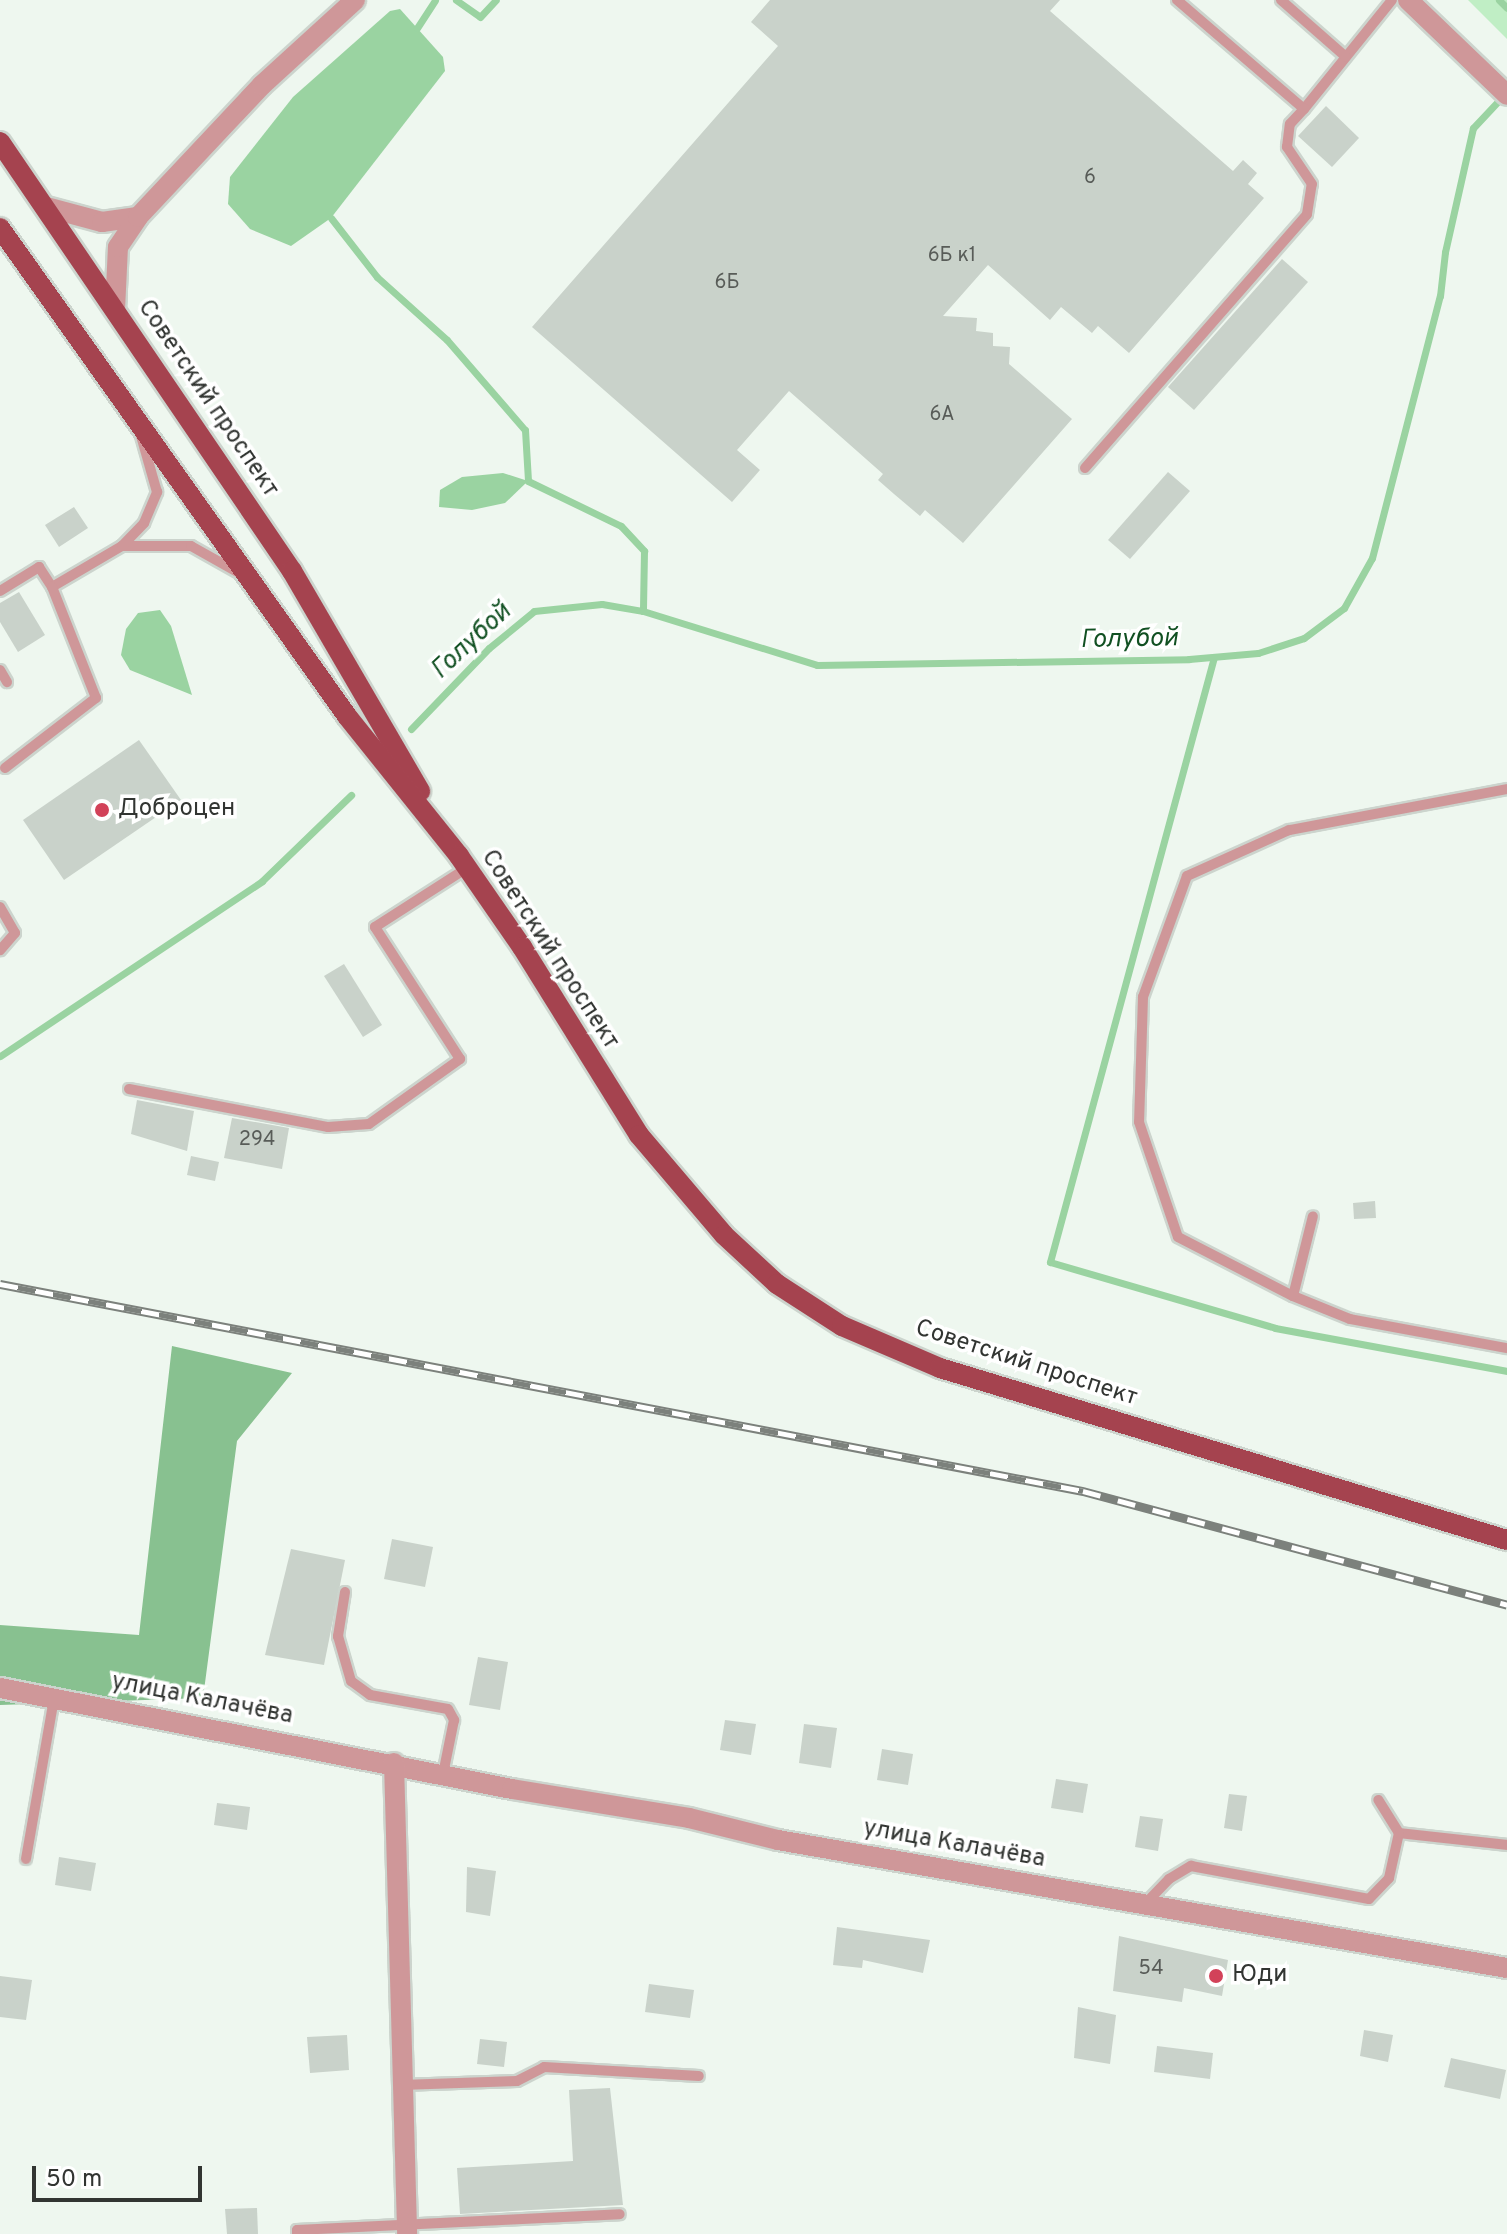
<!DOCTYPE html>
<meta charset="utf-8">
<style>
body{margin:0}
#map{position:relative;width:1507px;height:2234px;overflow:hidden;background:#eef7ef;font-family:Overpass,sans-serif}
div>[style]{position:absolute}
.green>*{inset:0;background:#c0eec5}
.forest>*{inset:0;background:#88c190}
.water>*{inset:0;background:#9ad3a1}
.stream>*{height:7px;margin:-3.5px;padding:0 3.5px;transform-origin:3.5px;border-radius:3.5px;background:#9ad3a1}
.building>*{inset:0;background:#c9d2ca}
.roads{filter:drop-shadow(2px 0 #ccd4cd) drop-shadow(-2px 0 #ccd4cd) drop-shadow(0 2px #ccd4cd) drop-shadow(0 -2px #ccd4cd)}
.service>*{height:10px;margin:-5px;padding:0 5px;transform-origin:5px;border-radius:5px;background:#cf9799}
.minor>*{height:20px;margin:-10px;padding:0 10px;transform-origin:10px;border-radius:10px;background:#cf9799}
.tertiary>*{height:20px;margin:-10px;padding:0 10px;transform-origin:10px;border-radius:10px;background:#cf9799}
.primary>*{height:20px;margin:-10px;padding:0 10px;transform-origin:10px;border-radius:10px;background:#a5434f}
.rail>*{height:9px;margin-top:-4.5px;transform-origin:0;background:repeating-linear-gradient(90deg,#fff 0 18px,#7c817c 0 36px);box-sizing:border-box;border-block:2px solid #7c817c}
.dots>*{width:22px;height:22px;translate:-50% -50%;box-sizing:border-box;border:4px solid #fff;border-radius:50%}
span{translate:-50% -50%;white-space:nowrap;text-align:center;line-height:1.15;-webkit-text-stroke:7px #fff;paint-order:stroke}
.number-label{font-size:20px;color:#585c58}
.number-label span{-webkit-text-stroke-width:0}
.street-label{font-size:24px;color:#323532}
.poi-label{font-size:24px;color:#323532}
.left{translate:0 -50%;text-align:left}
.water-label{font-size:26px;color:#115022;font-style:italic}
.scale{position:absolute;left:32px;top:2166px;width:170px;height:36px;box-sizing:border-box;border:4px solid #323532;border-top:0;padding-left:10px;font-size:24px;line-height:28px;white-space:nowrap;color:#323532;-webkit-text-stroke:6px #fff;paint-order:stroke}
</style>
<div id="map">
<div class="green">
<div style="clip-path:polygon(1468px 0,1507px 0,1507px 39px)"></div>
</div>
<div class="forest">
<div style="clip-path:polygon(172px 1346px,292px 1373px,237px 1441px,203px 1698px,0 1705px,0 1625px,139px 1635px)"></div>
</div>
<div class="water">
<div style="clip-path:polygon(400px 9px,443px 57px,445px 71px,331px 218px,291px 246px,250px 229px,228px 204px,230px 177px,293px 97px,390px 11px)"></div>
<div style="clip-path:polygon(503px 473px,528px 481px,505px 503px,472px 510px,439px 507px,440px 490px,462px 477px)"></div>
<div style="clip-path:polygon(160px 610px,171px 626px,192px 695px,130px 670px,121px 655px,126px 629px,138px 613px)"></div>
</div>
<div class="stream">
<div style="left:456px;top:0;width:29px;rotate:35deg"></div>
<div style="left:480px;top:17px;width:23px;rotate:-47deg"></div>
<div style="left:1499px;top:0;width:11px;rotate:45deg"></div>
<div style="left:417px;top:28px;width:33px;rotate:-57deg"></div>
<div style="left:331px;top:218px;width:75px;rotate:52.1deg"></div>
<div style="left:377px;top:277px;width:94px;rotate:42deg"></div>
<div style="left:447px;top:340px;width:119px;rotate:49.1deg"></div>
<div style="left:525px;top:430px;width:51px;rotate:86.6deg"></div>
<div style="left:528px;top:481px;width:103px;rotate:25.8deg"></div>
<div style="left:621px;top:526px;width:34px;rotate:47deg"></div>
<div style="left:644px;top:551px;width:60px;rotate:91deg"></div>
<div style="left:1214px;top:657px;width:627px;rotate:105.17deg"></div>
<div style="left:1050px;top:1262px;width:234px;rotate:16.3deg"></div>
<div style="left:1275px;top:1328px;width:236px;rotate:10.5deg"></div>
<div style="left:411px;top:729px;width:112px;rotate:-46.1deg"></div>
<div style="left:489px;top:648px;width:58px;rotate:-39.4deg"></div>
<div style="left:534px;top:611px;width:68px;rotate:-5.9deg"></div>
<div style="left:602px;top:604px;width:42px;rotate:9.7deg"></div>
<div style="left:643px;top:611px;width:182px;rotate:17.2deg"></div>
<div style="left:817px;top:665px;width:372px;rotate:-0.9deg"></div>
<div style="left:1189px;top:659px;width:69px;rotate:-5deg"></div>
<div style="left:1258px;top:653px;width:48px;rotate:-18.1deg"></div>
<div style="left:1304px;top:638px;width:50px;rotate:-36.9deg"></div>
<div style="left:1344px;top:608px;width:57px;rotate:-60.8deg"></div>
<div style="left:1372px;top:558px;width:271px;rotate:-75.5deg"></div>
<div style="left:1440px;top:296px;width:44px;rotate:-83.5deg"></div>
<div style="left:1445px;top:252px;width:127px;rotate:-77.3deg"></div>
<div style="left:1473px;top:128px;width:44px;rotate:-46.8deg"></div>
<div style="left:0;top:1056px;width:315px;rotate:-33.7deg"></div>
<div style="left:262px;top:881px;width:124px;rotate:-44deg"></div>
</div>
<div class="building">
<div style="clip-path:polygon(770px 0,1060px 0,1050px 11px,1233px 171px,1243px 160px,1257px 173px,1248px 184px,1264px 198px,1129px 353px,1098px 326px,1092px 333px,1061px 307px,1050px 320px,988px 265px,943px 316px,977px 318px,976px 331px,993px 333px,993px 346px,1010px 347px,1009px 364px,1072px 419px,963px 543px,925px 510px,920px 516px,894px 494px,878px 480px,883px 474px,789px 391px,737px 450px,760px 470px,732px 502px,532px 327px,778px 46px,751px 22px)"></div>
<div style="clip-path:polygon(1326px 106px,1359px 138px,1332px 167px,1298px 136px)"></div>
<div style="clip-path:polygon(1282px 259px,1308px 282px,1194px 410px,1168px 387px)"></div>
<div style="clip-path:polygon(1168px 472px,1190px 491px,1130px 559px,1108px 540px)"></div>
<div style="clip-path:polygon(74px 507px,88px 528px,59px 547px,45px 525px)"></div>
<div style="clip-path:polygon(19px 592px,45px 635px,18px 652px,0 622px,0 603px)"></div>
<div style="clip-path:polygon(139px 740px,181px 800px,64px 880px,23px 820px)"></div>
<div style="clip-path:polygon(344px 964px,382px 1025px,363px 1037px,324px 976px)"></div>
<div style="clip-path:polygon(137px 1100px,194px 1111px,187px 1151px,131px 1134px)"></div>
<div style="clip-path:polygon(232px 1118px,289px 1128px,282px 1169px,224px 1158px)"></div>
<div style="clip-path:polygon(191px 1156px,219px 1162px,215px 1181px,187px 1175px)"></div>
<div style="clip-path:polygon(1375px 1201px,1376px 1218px,1354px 1219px,1353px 1203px)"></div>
<div style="clip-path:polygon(392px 1539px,433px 1547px,425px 1587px,384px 1579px)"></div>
<div style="clip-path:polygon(291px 1549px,345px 1560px,324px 1665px,265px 1655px)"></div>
<div style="clip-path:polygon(478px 1657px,508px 1662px,500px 1710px,469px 1705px)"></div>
<div style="clip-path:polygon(725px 1720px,756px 1724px,751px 1755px,720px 1750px)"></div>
<div style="clip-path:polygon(804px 1724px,837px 1728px,831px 1768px,799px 1763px)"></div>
<div style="clip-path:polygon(882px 1749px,913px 1754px,908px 1785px,877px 1780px)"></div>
<div style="clip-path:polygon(1056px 1779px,1088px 1784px,1083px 1813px,1051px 1808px)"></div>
<div style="clip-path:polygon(1229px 1794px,1247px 1796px,1242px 1831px,1224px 1828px)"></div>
<div style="clip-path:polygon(217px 1803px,250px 1807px,247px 1830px,214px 1825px)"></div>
<div style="clip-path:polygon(1140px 1816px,1163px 1819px,1158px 1851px,1135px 1847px)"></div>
<div style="clip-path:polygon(59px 1857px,96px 1863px,91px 1891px,55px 1885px)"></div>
<div style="clip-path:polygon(467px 1867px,496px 1871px,490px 1916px,466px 1912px)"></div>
<div style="clip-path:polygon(837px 1927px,930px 1940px,923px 1973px,863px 1960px,862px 1968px,833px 1965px)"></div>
<div style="clip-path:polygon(1119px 1936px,1228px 1960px,1222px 1996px,1184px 1988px,1182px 2002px,1113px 1991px)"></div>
<div style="clip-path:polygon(0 1976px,32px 1980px,26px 2020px,0 2017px)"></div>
<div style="clip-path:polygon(649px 1984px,694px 1990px,690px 2018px,645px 2012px)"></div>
<div style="clip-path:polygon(1078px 2007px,1116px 2015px,1110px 2064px,1074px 2058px)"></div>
<div style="clip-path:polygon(1364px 2030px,1393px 2035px,1388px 2062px,1360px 2056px)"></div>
<div style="clip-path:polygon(347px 2035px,349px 2070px,310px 2073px,307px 2037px)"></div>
<div style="clip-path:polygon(480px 2039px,507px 2042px,504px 2067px,477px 2064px)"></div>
<div style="clip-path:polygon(1157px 2046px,1213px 2053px,1210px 2079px,1154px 2072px)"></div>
<div style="clip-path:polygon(1451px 2058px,1506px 2070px,1500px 2099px,1444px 2087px)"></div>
<div style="clip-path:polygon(610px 2088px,623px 2205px,460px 2214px,457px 2168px,573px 2161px,569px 2090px)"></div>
<div style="clip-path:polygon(257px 2208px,258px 2234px,227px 2234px,225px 2209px)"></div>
</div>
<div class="roads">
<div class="service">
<div style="left:1177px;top:0;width:167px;rotate:40.6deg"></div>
<div style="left:1304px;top:109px;width:140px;rotate:-51.1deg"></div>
<div style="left:1281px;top:0;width:86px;rotate:41.2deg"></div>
<div style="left:1085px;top:468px;width:337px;rotate:-48.8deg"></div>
<div style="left:1307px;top:214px;width:30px;rotate:-81deg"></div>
<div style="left:1312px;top:184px;width:45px;rotate:-124deg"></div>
<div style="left:1287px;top:147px;width:23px;rotate:-83deg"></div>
<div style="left:1290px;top:124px;width:21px;rotate:-47deg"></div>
<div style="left:122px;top:546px;width:69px"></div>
<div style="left:191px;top:546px;width:57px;rotate:29.2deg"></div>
<div style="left:0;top:591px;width:46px;rotate:-31.6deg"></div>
<div style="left:39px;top:567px;width:24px;rotate:57deg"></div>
<div style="left:52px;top:587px;width:81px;rotate:-30.4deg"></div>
<div style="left:122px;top:546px;width:32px;rotate:-46deg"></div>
<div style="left:144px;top:523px;width:34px;rotate:-67deg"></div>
<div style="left:157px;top:492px;width:58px;rotate:-105.9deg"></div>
<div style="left:0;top:670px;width:14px;rotate:60deg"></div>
<div style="left:5px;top:768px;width:115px;rotate:-37.6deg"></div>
<div style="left:96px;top:698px;width:119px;rotate:-111.6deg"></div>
<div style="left:1507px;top:789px;width:222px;rotate:169.3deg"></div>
<div style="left:1289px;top:830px;width:112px;rotate:155.7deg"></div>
<div style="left:1187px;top:876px;width:129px;rotate:110deg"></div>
<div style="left:1143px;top:997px;width:125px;rotate:91.8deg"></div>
<div style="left:1139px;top:1122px;width:121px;rotate:71.3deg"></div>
<div style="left:1178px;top:1237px;width:129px;rotate:27.2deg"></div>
<div style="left:1293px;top:1296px;width:61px;rotate:22deg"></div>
<div style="left:1350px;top:1319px;width:160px;rotate:10.5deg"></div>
<div style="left:0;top:907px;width:30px;rotate:60deg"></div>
<div style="left:15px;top:933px;width:23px;rotate:131deg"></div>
<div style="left:129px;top:1089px;width:203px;rotate:10.8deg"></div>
<div style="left:328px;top:1127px;width:41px;rotate:-4.2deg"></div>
<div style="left:369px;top:1124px;width:112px;rotate:-35.5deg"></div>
<div style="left:460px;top:1059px;width:157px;rotate:-122.8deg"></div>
<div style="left:375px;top:927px;width:109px;rotate:-32.7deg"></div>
<div style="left:1293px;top:1296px;width:82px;rotate:-76deg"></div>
<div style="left:345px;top:1592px;width:45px;rotate:99deg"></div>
<div style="left:338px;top:1636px;width:47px;rotate:73.9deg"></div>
<div style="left:351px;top:1681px;width:24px;rotate:36deg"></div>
<div style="left:370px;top:1695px;width:79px;rotate:10.2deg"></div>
<div style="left:448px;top:1709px;width:13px;rotate:61deg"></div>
<div style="left:454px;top:1720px;width:55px;rotate:101.5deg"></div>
<div style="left:1399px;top:1833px;width:109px;rotate:6.3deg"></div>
<div style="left:26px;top:1859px;width:163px;rotate:-80.1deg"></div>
<div style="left:1145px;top:1904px;width:35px;rotate:-46deg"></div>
<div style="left:1169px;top:1879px;width:26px;rotate:-31deg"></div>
<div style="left:1191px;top:1866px;width:181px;rotate:10.5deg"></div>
<div style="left:1369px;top:1899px;width:29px;rotate:-46deg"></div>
<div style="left:1389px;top:1878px;width:46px;rotate:-77.5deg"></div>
<div style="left:1399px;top:1833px;width:39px;rotate:-122deg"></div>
<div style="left:401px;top:2085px;width:116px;rotate:-2deg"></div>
<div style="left:517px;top:2081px;width:30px;rotate:-27deg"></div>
<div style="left:544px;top:2067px;width:155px;rotate:3.3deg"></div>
<div style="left:297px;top:2234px;width:4px;rotate:-90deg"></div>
<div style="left:297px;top:2230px;width:323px;rotate:-2.8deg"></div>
</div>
<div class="minor">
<div style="left:0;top:1688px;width:522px;rotate:11.16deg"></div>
<div style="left:512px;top:1789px;width:179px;rotate:9.3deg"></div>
<div style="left:689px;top:1818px;width:92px;rotate:13.9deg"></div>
<div style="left:778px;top:1840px;width:740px;rotate:9.96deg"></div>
<div style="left:394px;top:1763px;width:471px;rotate:88.4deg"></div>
</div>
<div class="tertiary">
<div style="left:1408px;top:0;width:137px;rotate:43.8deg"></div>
<div style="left:46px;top:207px;width:58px;rotate:15deg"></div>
<div style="left:102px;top:222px;width:36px;rotate:-8deg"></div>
<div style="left:115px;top:310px;width:63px;rotate:-87.3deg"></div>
<div style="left:118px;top:247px;width:36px;rotate:-56deg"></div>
<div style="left:138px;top:217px;width:181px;rotate:-46.8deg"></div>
<div style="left:262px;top:85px;width:126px;rotate:-42.4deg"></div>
</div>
<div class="primary">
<div style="left:0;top:142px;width:519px;rotate:55.76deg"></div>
<div style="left:292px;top:571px;width:255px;rotate:59.8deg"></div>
<div style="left:0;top:228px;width:599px;rotate:54.58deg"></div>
<div style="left:347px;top:716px;width:179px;rotate:51.3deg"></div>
<div style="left:459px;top:856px;width:111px;rotate:55.3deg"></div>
<div style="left:522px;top:947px;width:221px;rotate:58.1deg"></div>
<div style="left:639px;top:1135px;width:131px;rotate:49.6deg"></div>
<div style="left:724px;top:1235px;width:72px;rotate:42.8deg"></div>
<div style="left:777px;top:1284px;width:77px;rotate:32.9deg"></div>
<div style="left:842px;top:1326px;width:107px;rotate:23.2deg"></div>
<div style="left:940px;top:1368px;width:593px;rotate:16.88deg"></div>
</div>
</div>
<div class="rail">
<div style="left:0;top:1284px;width:1103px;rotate:10.82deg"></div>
<div style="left:1083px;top:1491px;width:439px;rotate:15deg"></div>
</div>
<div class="dots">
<div style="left:102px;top:810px;background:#d24259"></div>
<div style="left:1216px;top:1976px;background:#d24259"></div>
</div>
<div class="number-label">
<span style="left:1090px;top:178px">6</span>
<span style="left:952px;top:256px">6Б к1</span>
<span style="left:727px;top:283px">6Б</span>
<span style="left:942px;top:415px">6А</span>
<span style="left:257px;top:1140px">294</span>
<span style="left:1151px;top:1969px">54</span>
</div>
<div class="street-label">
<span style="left:207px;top:399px;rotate:56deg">Советский проспект</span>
<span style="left:549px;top:950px;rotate:57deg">Советский проспект</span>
<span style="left:1026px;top:1364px;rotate:18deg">Советский проспект</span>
<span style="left:202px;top:1700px;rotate:11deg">улица Калачёва</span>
<span style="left:954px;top:1845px;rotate:10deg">улица Калачёва</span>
</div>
<div class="poi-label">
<span class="left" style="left:118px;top:810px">Доброцен</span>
<span class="left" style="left:1232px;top:1976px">Юди</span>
</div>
<div class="water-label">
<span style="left:1129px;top:640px;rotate:-1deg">Голубой</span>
<span style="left:472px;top:642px;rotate:-43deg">Голубой</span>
</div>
<div class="scale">50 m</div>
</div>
